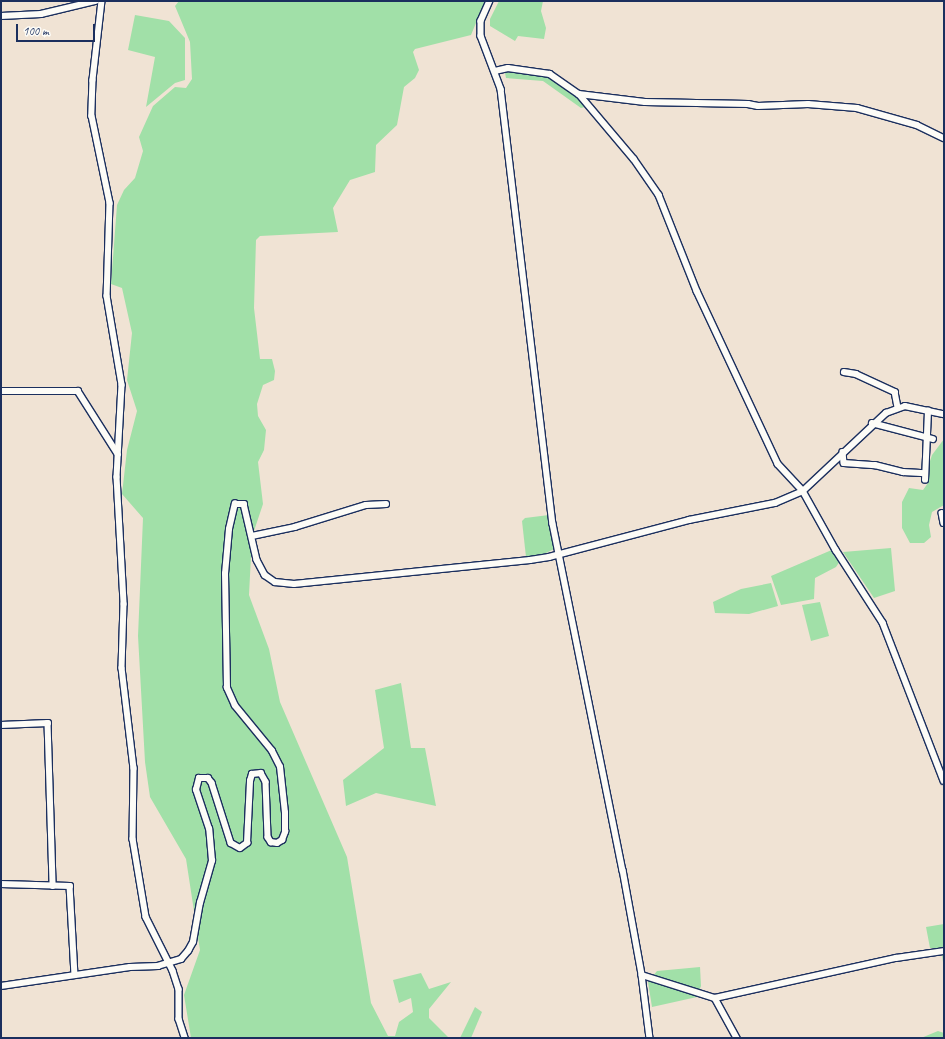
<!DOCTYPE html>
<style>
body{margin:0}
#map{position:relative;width:945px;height:1039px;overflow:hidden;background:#f0e3d4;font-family:Caveat,sans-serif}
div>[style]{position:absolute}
.green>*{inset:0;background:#a1e0a8}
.roads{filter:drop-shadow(1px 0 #1b2f5e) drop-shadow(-1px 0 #1b2f5e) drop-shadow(0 1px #1b2f5e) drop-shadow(0 -1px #1b2f5e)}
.minor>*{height:5.5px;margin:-2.75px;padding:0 2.75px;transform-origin:2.75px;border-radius:2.75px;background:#fdfcf7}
span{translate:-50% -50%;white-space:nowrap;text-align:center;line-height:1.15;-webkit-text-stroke:3px #fdfcf7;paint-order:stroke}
.frame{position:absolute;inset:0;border:2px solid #1b2f5e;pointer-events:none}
.scale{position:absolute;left:16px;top:24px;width:79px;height:18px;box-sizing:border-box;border:2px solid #1b2f5e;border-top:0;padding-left:5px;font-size:12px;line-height:14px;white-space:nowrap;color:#1b2f5e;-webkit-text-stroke:3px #fdfcf7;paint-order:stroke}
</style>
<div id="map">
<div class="green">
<div style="clip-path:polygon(179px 1px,485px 1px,471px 35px,415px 49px,413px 52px,419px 70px,415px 78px,404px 87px,397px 125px,376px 145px,375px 172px,350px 180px,333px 208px,338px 232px,260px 236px,256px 240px,254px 308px,260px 359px,272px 359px,275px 371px,274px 380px,263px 385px,257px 404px,258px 416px,266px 430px,264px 450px,258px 462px,263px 504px,252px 537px,249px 595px,269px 649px,280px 702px,347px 857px,371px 1003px,388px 1036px,395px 1036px,399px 1022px,413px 1012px,411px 998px,399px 1003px,393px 980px,421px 973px,429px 989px,451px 982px,429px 1009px,429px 1018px,449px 1038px,191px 1038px,184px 995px,200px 950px,186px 859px,150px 797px,145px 762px,138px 636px,143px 518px,122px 494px,127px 450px,137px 411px,127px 380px,132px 333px,122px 288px,111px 284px,117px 205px,124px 190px,135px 178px,143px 151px,139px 137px,153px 106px,175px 87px,186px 88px,192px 79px,190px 42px,175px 6px)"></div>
<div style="clip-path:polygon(499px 1px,543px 1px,541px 11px,546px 28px,544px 39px,518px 36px,515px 41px,490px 26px,490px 19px)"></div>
<div style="clip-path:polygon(135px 15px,169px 21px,185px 38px,185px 80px,175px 83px,146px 107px,155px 57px,128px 50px)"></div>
<div style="clip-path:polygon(510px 72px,550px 77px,577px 96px,585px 107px,581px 108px,543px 81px,506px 78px,505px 73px)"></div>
<div style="clip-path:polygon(944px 439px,944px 505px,932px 512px,929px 525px,931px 537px,924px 543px,910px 543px,902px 528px,902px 502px,909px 488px,923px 490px,928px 483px,928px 467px,932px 455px)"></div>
<div style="clip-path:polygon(549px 515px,554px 549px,544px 554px,526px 557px,522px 521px,525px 518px)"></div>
<div style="clip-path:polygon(891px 548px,895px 591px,874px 598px,843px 552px)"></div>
<div style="clip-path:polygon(834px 549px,840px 561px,836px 567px,815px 578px,814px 599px,781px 605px,771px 576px)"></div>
<div style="clip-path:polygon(771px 583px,778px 606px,749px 614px,715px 613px,713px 602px,741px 589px)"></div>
<div style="clip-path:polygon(820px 602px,829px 636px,811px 641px,802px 605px)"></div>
<div style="clip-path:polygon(401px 683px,411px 748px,425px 748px,436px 806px,376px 793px,346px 806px,343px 780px,384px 748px,375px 690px)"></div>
<div style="clip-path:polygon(944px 924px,944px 969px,941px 948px,930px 948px,926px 927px)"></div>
<div style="clip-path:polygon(700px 967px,701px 986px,697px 997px,652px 1007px,648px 982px,657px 971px)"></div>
<div style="clip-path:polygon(475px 1007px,482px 1012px,471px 1038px,460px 1038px)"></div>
<div style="clip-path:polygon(938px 1031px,944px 1033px,944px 1038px,921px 1038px)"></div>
</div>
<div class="roads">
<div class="minor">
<div style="left:102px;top:1px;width:80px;rotate:96.5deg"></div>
<div style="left:93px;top:80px;width:36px;rotate:92deg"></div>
<div style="left:92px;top:116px;width:89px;rotate:78.3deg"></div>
<div style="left:110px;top:203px;width:93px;rotate:91.8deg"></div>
<div style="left:107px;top:296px;width:90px;rotate:80.4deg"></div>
<div style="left:122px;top:385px;width:92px;rotate:93.1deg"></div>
<div style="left:117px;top:477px;width:127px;rotate:86.8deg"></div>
<div style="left:124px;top:604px;width:64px;rotate:91.8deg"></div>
<div style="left:122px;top:668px;width:101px;rotate:83.2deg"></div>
<div style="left:134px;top:768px;width:71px;rotate:90.8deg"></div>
<div style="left:133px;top:839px;width:79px;rotate:80.5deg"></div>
<div style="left:146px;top:917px;width:60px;rotate:63.4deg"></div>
<div style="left:173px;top:971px;width:19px;rotate:72deg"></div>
<div style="left:179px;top:989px;width:30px;rotate:90deg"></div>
<div style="left:179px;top:1019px;width:20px;rotate:72deg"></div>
<div style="left:490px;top:1px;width:22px;rotate:114deg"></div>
<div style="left:481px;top:21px;width:15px;rotate:90deg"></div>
<div style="left:481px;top:36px;width:57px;rotate:69.3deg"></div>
<div style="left:501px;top:89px;width:438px;rotate:83.2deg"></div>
<div style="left:553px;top:524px;width:353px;rotate:78.6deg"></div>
<div style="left:623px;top:870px;width:107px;rotate:79.7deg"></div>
<div style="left:642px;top:975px;width:64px;rotate:82.8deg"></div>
<div style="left:1px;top:16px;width:40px;rotate:-2.9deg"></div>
<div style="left:41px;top:14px;width:56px;rotate:-13.5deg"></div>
<div style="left:495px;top:71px;width:13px;rotate:-13deg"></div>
<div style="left:508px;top:68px;width:42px;rotate:8.1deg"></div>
<div style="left:550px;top:74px;width:35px;rotate:35deg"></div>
<div style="left:579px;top:94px;width:85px;rotate:49.8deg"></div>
<div style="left:634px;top:159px;width:44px;rotate:55.2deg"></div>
<div style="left:659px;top:195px;width:103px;rotate:68.4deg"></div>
<div style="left:697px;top:291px;width:191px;rotate:64.9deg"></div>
<div style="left:778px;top:464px;width:37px;rotate:47deg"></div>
<div style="left:803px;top:491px;width:68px;rotate:60.8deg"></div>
<div style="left:836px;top:550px;width:87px;rotate:57.2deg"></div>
<div style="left:883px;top:623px;width:169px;rotate:68.9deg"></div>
<div style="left:579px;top:94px;width:66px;rotate:6.9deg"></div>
<div style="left:645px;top:102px;width:103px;rotate:1.1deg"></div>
<div style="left:748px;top:104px;width:10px;rotate:11deg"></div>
<div style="left:758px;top:106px;width:50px;rotate:-2.3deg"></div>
<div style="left:808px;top:104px;width:49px;rotate:4.7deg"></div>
<div style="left:857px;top:108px;width:62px;rotate:15.8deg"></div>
<div style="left:917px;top:125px;width:30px;rotate:26deg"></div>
<div style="left:844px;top:372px;width:12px;rotate:9deg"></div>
<div style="left:856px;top:374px;width:43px;rotate:24.8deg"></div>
<div style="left:895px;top:392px;width:15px;rotate:79deg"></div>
<div style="left:1px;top:391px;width:77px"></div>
<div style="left:78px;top:391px;width:75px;rotate:57.6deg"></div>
<div style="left:872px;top:423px;width:63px;rotate:14.7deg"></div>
<div style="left:843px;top:452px;width:11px;rotate:85deg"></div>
<div style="left:844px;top:463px;width:31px;rotate:4deg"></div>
<div style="left:875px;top:465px;width:29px;rotate:14deg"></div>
<div style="left:903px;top:472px;width:22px;rotate:3deg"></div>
<div style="left:925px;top:480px;width:69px;rotate:-87.5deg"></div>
<div style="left:942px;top:513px;width:10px;rotate:79deg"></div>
<div style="left:252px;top:536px;width:44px;rotate:-11.8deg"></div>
<div style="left:295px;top:527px;width:74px;rotate:-17.2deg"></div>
<div style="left:366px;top:505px;width:20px;rotate:-3deg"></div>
<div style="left:1px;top:725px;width:47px;rotate:-2.4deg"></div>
<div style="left:48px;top:723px;width:163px;rotate:88.2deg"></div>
<div style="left:1px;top:884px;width:69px;rotate:1.7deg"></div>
<div style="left:70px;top:886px;width:89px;rotate:86.8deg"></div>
<div style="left:642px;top:975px;width:77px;rotate:17.5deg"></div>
<div style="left:715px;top:998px;width:46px;rotate:61.2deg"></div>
<div style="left:1px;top:986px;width:130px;rotate:-8.4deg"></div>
<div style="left:130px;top:967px;width:28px;rotate:-2deg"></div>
<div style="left:158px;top:966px;width:24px;rotate:-17deg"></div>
<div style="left:181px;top:959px;width:11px;rotate:-49deg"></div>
<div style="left:188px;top:951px;width:10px;rotate:-61deg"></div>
<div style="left:193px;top:942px;width:40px;rotate:-80deg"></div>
<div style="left:200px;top:903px;width:44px;rotate:-74.1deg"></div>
<div style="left:212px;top:861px;width:32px;rotate:-95deg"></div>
<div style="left:209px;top:829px;width:41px;rotate:-108.4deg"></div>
<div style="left:196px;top:790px;width:12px;rotate:-76deg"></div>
<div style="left:199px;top:778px;width:9px"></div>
<div style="left:208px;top:778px;width:6px;rotate:51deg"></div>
<div style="left:212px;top:783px;width:63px;rotate:72.4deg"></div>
<div style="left:231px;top:843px;width:10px;rotate:29deg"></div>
<div style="left:240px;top:848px;width:9px;rotate:-36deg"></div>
<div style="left:247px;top:843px;width:62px;rotate:-87.2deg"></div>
<div style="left:250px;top:781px;width:7px;rotate:-74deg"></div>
<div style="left:252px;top:774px;width:9px;rotate:-6deg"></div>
<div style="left:261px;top:773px;width:10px;rotate:61deg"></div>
<div style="left:266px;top:782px;width:55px;rotate:87.9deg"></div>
<div style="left:268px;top:837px;width:6px;rotate:59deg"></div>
<div style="left:271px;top:842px;width:6px;rotate:9deg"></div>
<div style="left:277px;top:843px;width:6px;rotate:-31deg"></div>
<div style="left:282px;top:840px;width:9px;rotate:-69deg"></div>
<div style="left:285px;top:832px;width:19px;rotate:-90deg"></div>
<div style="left:285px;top:813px;width:46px;rotate:-96.2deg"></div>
<div style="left:280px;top:767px;width:18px;rotate:-117deg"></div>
<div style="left:272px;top:751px;width:58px;rotate:-129.4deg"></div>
<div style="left:235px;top:706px;width:20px;rotate:-114deg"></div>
<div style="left:227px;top:688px;width:114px;rotate:-91deg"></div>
<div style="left:225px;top:574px;width:45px;rotate:-84.9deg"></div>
<div style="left:229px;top:529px;width:26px;rotate:-77deg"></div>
<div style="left:235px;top:504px;width:9px"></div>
<div style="left:244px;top:504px;width:57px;rotate:76.9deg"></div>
<div style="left:257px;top:560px;width:17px;rotate:62deg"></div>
<div style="left:265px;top:575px;width:12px;rotate:35deg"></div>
<div style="left:275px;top:582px;width:19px;rotate:6deg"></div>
<div style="left:294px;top:584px;width:237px;rotate:-5.8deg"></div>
<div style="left:530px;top:560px;width:19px;rotate:-9deg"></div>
<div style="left:549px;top:557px;width:145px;rotate:-14.8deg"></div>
<div style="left:689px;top:520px;width:88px;rotate:-11.2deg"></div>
<div style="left:775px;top:503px;width:30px;rotate:-23deg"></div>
<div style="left:803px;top:491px;width:114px;rotate:-43.2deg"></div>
<div style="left:886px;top:413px;width:20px;rotate:-20deg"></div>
<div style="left:905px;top:406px;width:40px;rotate:12deg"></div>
<div style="left:715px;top:998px;width:185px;rotate:-12.5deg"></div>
<div style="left:896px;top:958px;width:49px;rotate:-8.3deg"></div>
</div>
</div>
<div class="frame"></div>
<div class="scale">100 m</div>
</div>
